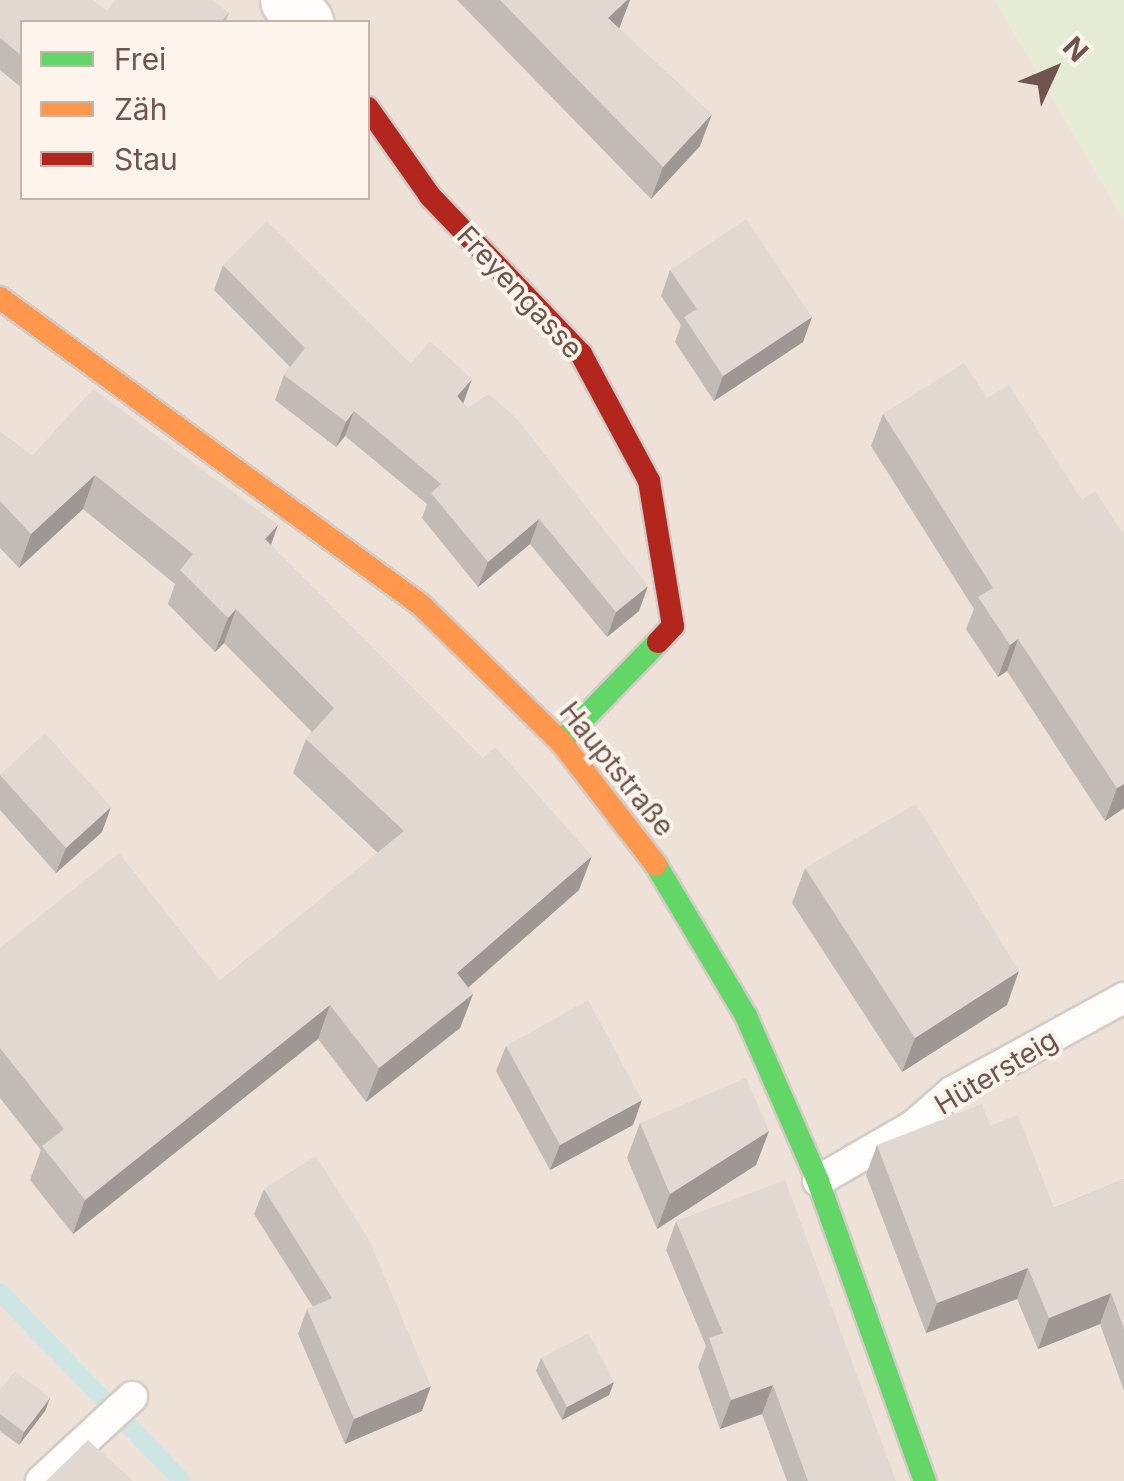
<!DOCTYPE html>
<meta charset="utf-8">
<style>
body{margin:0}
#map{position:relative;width:1124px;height:1481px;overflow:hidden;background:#f6f0ea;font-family:Inter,sans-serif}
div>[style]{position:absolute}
.residential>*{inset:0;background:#eee1d8}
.green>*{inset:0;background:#e6ebd6}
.stream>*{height:18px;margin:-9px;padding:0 9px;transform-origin:9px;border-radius:9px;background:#cde6e4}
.roads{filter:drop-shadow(2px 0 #d4cbc7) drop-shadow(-2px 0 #d4cbc7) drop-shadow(0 2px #d4cbc7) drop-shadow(0 -2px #d4cbc7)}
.lane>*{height:30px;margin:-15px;padding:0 15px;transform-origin:15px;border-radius:15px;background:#fefdfc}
.street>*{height:55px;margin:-27.5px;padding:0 27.5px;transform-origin:27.5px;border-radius:27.5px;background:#fefdfc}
.fast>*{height:22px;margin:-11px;padding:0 11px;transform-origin:11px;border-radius:11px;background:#63d668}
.slow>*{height:22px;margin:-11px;padding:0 11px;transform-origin:11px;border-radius:11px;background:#ff974d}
.jam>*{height:22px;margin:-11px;padding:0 11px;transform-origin:11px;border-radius:11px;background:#b3261e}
.wall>*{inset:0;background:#c2bab5}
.shaded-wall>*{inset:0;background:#9e9793}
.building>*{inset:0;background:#e2d8d2}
span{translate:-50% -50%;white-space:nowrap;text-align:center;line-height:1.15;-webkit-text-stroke:8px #fdf4ec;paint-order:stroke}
.street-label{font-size:28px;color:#71544d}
.legend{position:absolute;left:20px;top:20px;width:350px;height:180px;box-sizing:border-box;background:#fdf4ec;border:2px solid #c5b4ac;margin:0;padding:12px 18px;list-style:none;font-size:30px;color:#71544d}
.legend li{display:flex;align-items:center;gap:20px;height:50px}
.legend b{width:50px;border:2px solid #c5b4ac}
.north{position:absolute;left:1004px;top:20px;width:100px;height:100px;-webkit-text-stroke:8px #fdf4ec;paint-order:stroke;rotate:46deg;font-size:28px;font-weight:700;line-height:40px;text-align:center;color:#71544d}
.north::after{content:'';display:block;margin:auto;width:35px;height:45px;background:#71544d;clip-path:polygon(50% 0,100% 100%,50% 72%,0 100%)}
</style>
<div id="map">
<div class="residential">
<div style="clip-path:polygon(evenodd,0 0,995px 0,1124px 220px,1124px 1481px,0 1481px,0 0,22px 22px,368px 22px,368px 198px,22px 198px,22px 22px)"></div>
</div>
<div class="green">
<div style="clip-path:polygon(995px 0,1124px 0,1124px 220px)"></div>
</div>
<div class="stream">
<div style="left:0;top:1292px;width:262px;rotate:46.1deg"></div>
</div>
<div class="roads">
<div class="lane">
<div style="left:818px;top:1181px;width:110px;rotate:-30.1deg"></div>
<div style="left:913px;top:1126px;width:52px;rotate:-41.1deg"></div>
<div style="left:952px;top:1092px;width:196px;rotate:-28.7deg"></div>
<div style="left:41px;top:1481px;width:124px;rotate:-42.7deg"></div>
</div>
<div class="street">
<div style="left:288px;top:0;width:28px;rotate:52deg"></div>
</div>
<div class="fast">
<div style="left:561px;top:742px;width:139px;rotate:-45.9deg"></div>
<div style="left:656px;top:865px;width:176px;rotate:59.2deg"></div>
<div style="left:746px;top:1016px;width:180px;rotate:66.4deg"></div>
<div style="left:818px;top:1181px;width:319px;rotate:70.4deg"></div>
</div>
<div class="slow">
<div style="left:0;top:298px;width:521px;rotate:36.1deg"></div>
<div style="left:421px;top:605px;width:196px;rotate:44.4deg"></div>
<div style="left:561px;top:742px;width:155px;rotate:52.3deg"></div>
</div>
<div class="jam">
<div style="left:368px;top:108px;width:108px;rotate:54.8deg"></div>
<div style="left:430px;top:196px;width:219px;rotate:46.3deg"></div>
<div style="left:581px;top:354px;width:144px;rotate:61.8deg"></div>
<div style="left:649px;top:481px;width:147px;rotate:80.6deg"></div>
<div style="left:673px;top:626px;width:22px;rotate:133deg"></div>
</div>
</div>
<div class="wall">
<div style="clip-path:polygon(0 0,107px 11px,229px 13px,225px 22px,22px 22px,22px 88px,0 70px)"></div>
<div style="clip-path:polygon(457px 0,630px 0,619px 28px,700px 146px,651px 199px)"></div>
<div style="clip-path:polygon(223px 265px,411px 364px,463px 403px,639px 611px,607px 637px,530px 544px,478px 587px,422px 518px,427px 504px,345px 436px,336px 447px,275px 400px,284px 375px,290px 367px,214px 290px)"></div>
<div style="clip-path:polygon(670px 270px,812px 317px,803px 342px,714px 401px,675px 342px,681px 325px,661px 296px)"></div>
<div style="clip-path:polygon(987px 398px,1082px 500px,1124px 535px,1124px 808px,1105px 821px,1007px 671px,998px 677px,966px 629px,974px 609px,871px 446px,883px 414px)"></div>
<div style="clip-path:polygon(0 432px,32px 456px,278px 525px,271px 545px,579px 890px,468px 987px,473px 994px,460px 1028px,366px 1102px,318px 1039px,73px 1234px,30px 1180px,41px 1150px,0 1098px,0 948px,220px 981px,378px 853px,293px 773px,306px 739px,312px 732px,224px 643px,215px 652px,168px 604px,175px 584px,83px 509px,19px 568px,0 548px)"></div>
<div style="clip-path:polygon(0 774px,102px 832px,56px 873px,0 810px)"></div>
<div style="clip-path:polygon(805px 868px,1007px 1005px,902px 1072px,792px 903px)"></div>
<div style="clip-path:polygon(506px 1046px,633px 1125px,550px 1170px,496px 1071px)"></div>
<div style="clip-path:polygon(640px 1123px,769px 1131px,756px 1165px,657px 1229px,627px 1158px)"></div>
<div style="clip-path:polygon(990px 1126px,1054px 1208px,1124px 1179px,1124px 1391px,1100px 1324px,1038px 1349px,1017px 1299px,926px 1333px,866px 1175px,877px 1145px)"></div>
<div style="clip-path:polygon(264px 1189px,422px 1411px,345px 1444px,298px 1334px,307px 1309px,313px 1307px,254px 1214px)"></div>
<div style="clip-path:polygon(676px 1221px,896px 1481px,787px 1481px,762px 1414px,720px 1429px,698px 1367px,706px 1346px,666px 1250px)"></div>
<div style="clip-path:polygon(541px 1358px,614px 1382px,609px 1395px,562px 1420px,536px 1371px)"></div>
<div style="clip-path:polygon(0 1390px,50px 1398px,45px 1411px,19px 1445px,0 1431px)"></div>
</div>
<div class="shaded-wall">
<div style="clip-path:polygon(627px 0,630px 0,619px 29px,608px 18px)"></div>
<div style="clip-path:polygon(712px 114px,700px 146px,651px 199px,663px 167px)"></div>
<div style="clip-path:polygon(812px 317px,803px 342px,714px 401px,723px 376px)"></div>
<div style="clip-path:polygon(472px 379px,463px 404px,457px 396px)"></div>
<div style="clip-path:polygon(354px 411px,345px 436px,336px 447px,346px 422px)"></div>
<div style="clip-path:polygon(95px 475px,83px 509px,19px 568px,31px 534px)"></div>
<div style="clip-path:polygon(539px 519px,530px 544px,478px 587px,488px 562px)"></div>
<div style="clip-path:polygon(278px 525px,265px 560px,265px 539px)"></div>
<div style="clip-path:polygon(648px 586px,639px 611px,607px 637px,616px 612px)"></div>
<div style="clip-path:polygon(236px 609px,224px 643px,215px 652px,228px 618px)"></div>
<div style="clip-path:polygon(1018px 639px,1007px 671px,998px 677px,1010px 645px)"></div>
<div style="clip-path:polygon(1124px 784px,1124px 808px,1105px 821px,1117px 788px)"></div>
<div style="clip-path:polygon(111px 807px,102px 832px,56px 873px,66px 848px)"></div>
<div style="clip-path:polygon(592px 856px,579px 890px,445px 1008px,457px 973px)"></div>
<div style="clip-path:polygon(1019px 971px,1007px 1005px,902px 1072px,915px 1038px)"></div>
<div style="clip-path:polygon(473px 994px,460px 1028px,366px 1102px,379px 1068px)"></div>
<div style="clip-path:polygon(330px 1005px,318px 1039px,73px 1234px,85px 1200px)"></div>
<div style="clip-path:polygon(642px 1100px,633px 1125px,550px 1170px,560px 1145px)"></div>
<div style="clip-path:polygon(769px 1131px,756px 1165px,657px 1229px,670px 1194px)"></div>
<div style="clip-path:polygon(1028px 1268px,1017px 1299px,926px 1333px,937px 1303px)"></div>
<div style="clip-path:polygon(1111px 1293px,1100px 1324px,1038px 1349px,1049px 1318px)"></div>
<div style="clip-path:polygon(614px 1382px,609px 1395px,562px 1420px,567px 1407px)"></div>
<div style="clip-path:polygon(773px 1385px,762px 1414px,720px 1429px,731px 1400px)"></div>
<div style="clip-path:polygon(431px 1386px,422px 1411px,345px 1444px,354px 1419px)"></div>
<div style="clip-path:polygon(50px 1398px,45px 1411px,19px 1445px,24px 1432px)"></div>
</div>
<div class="building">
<div style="clip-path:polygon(0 0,92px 0,107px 11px,115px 0,212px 0,229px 13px,221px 22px,22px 22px,22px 56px,0 38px)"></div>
<div style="clip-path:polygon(500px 0,627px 0,608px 18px,712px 114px,663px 167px)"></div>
<div style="clip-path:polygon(746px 219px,812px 317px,723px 376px,684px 317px,697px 309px,670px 270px)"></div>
<div style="clip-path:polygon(267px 221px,411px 364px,430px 341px,472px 379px,457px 396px,467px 408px,489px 394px,518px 420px,648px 586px,616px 612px,539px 519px,488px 562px,431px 493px,441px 484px,354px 411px,346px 422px,284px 375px,305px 348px,223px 265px)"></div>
<div style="clip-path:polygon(964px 363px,987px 398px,1009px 385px,1082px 500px,1095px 491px,1124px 535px,1124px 784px,1117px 788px,1018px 639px,1010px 645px,978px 597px,993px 588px,883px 414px)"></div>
<div style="clip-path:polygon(93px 389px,278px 525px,265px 539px,483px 758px,495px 747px,592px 856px,457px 973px,473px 994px,379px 1068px,330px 1005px,85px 1200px,42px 1146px,64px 1129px,0 1048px,0 948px,119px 853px,220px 981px,404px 831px,306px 739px,334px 708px,236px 609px,228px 618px,180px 570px,193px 554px,95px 475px,31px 534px,0 501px,0 432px,32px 456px)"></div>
<div style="clip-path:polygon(45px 733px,111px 807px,66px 848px,0 775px)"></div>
<div style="clip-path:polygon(916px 804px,1019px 971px,915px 1038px,805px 868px)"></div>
<div style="clip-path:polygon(588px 1000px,642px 1100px,560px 1145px,506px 1046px)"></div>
<div style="clip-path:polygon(746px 1078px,769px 1131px,670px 1194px,640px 1123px)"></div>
<div style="clip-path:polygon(982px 1104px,990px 1126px,1018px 1115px,1054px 1208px,1124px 1179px,1124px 1329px,1111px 1293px,1049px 1318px,1028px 1268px,937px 1303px,877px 1145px)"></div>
<div style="clip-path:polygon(316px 1156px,368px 1238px,431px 1386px,354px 1419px,307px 1309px,332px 1298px,264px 1189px)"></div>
<div style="clip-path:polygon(785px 1180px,896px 1481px,808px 1481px,773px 1385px,731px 1400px,709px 1338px,723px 1333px,676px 1221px)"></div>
<div style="clip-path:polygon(589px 1333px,614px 1382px,567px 1407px,541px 1358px)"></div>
<div style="clip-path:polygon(15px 1371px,50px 1398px,24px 1432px,0 1414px,0 1390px)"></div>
<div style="clip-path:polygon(88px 1440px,133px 1481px,46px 1481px)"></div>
</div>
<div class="street-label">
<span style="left:520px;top:292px;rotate:47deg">Freyengasse</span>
<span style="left:617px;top:769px;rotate:51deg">Hauptstraße</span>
<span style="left:996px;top:1072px;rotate:-31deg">Hütersteig</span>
</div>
<ul class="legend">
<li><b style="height:12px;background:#63d668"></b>Frei</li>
<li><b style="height:12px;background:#ff974d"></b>Zäh</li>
<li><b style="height:12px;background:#b3261e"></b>Stau</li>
</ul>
<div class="north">N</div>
</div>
